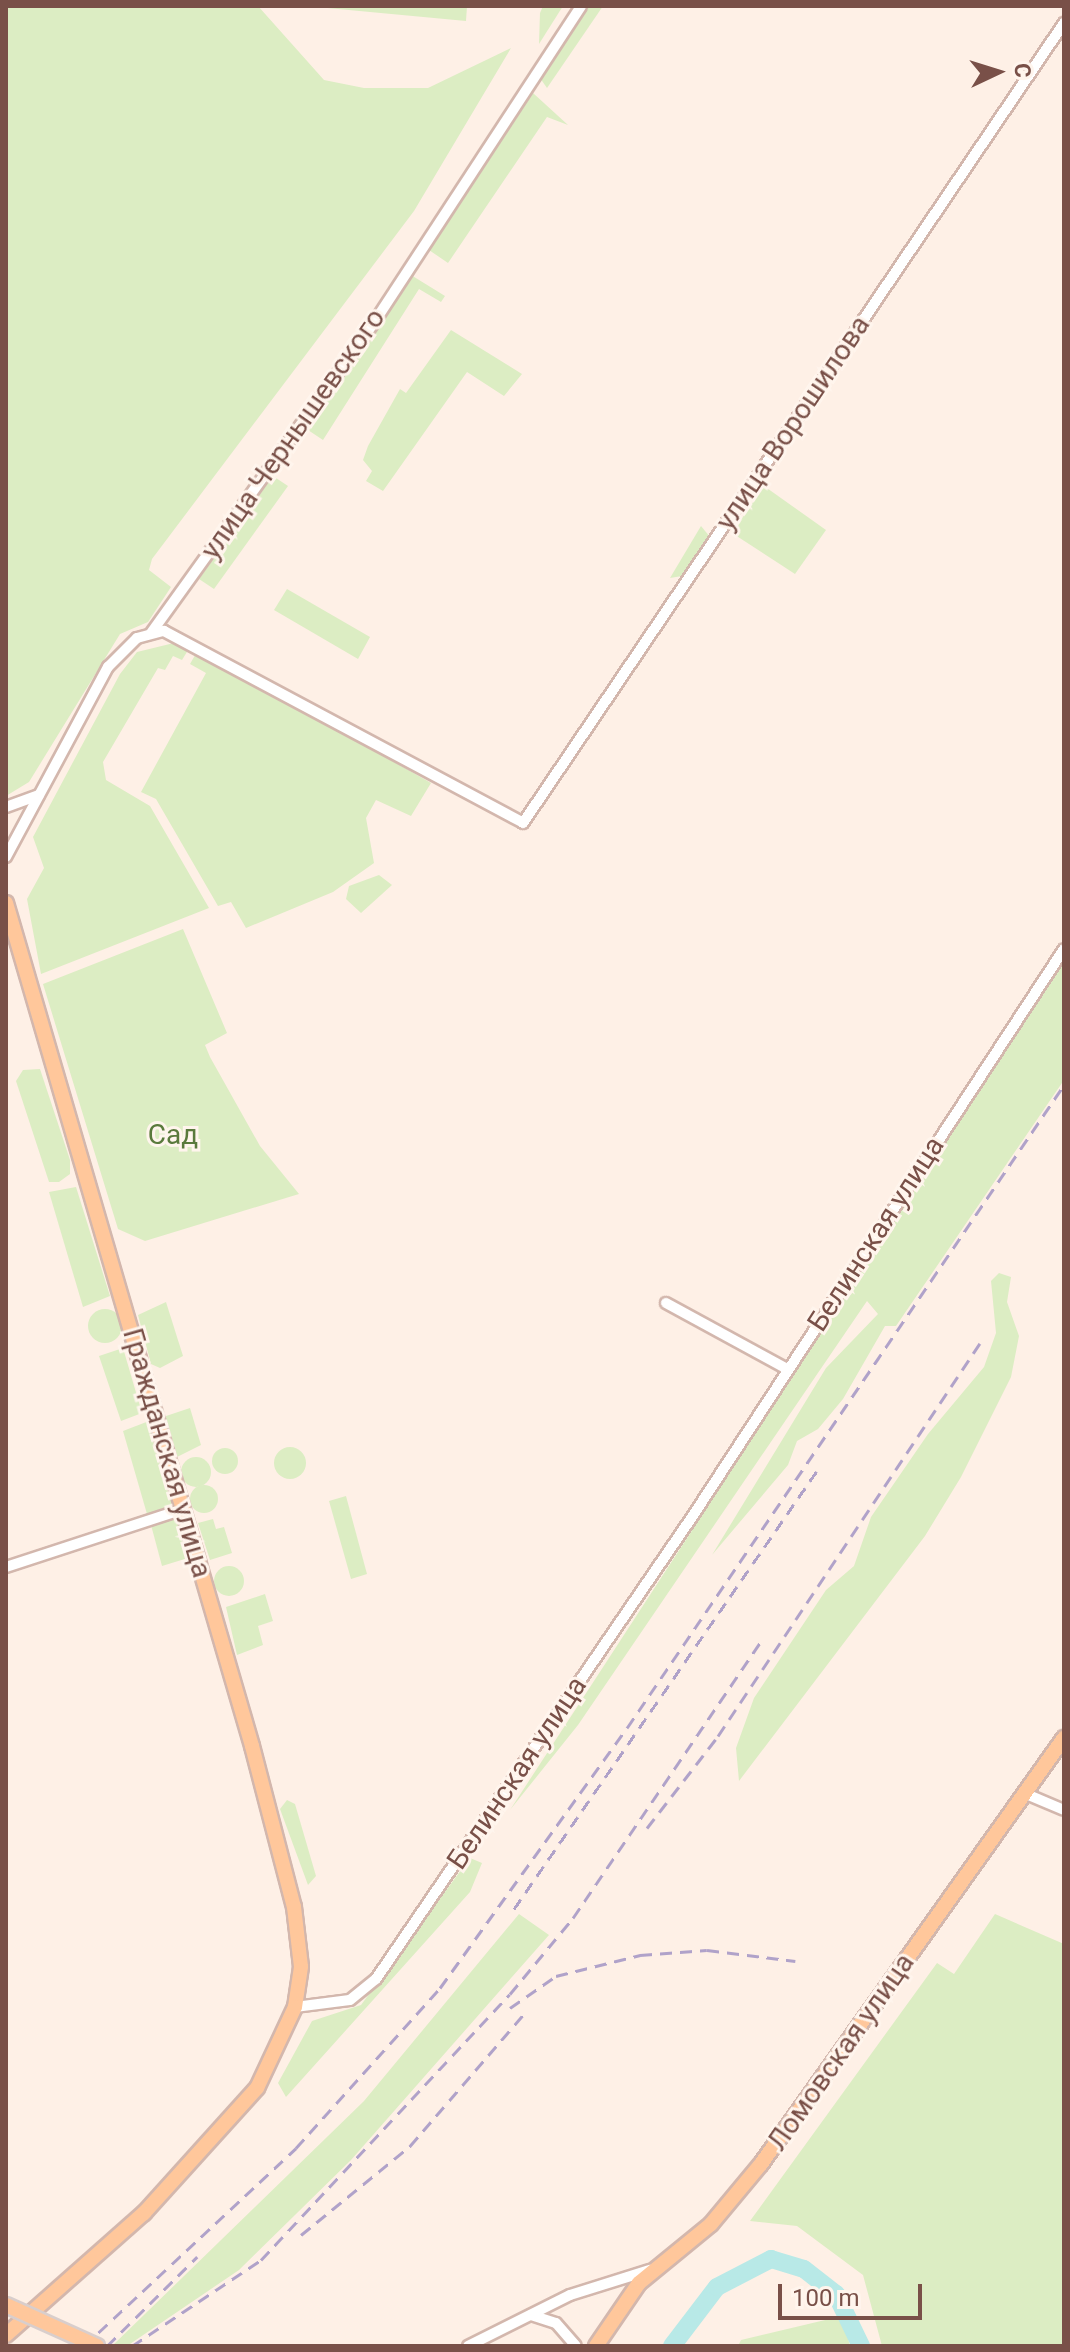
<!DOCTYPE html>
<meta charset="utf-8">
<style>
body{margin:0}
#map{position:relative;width:1070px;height:2352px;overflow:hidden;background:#fef0e6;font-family:Roboto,sans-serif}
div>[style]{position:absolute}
.green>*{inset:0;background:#dcedc3}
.round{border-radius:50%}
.river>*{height:18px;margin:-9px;padding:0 9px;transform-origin:9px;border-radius:9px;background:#b8e9e7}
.roads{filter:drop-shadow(2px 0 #d3b7ad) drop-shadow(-2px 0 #d3b7ad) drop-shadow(0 2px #d3b7ad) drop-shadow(0 -2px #d3b7ad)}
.minor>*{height:10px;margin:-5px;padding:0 5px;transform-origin:5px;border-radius:5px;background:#fff}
.major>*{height:14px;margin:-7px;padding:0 7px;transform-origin:7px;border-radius:7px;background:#ffc79b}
.rail>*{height:3px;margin-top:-1.5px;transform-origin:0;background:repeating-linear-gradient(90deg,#b0a2c9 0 12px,transparent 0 20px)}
.bridges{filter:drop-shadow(2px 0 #d9cecc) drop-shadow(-2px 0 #d9cecc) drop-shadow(0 2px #d9cecc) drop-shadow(0 -2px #d9cecc)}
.major-bridge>*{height:14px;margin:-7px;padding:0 7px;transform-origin:7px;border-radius:7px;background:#ffc79b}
span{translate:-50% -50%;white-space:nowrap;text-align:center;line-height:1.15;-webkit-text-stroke:6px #fff5ed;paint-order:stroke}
.street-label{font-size:28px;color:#795048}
.park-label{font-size:28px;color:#5a7a3c}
.frame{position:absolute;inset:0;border:8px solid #795048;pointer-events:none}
.north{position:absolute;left:958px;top:32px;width:80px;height:80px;-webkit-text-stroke:6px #fff5ed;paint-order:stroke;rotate:86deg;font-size:22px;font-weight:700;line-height:32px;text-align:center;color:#795048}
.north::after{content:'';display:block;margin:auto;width:28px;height:36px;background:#795048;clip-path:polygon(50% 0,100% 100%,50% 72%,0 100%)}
.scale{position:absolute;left:778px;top:2284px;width:144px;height:36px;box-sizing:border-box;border:4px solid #795048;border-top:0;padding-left:10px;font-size:24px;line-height:28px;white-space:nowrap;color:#795048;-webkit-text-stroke:6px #fff5ed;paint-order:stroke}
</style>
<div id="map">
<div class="green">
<div style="clip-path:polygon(6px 6px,258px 6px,324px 80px,364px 88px,428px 88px,511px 48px,414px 211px,152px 559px,149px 570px,171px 587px,148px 622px,120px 634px,29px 782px,6px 796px)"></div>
<div style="clip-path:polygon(306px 6px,467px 6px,466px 21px)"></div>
<div style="clip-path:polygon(543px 6px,563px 6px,539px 44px,540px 13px)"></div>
<div style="clip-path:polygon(587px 6px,603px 6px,547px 88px,540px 78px)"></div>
<div style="clip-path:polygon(533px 93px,568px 125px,547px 117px,448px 263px,429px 250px)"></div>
<div style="clip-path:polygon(411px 275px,445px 296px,441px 302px,419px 289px,323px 440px,305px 428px)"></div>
<div style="clip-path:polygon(451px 330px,522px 374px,504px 396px,467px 372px,383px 491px,366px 481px,372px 471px,363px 460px,368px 446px,400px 389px,406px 393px)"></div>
<div style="clip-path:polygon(273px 476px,288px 486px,214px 589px,199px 579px)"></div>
<div style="clip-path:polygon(764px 486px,826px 530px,795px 574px,732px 533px)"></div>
<div style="clip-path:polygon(701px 526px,710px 537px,682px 576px,670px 578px)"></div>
<div style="clip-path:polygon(287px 589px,370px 637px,358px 659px,274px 610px)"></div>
<div style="clip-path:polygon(178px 642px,190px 647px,182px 660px,173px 656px,165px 670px,158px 668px,103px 762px,106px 780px,150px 806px,209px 908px,41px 974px,27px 899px,44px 868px,33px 837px,120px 674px,137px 652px)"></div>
<div style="clip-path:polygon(198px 650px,431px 783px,411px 816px,376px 800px,366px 818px,374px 863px,333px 892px,246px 928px,231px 902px,218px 906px,156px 799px,141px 792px,206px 673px,190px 664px)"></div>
<div style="clip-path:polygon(379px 875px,392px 885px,361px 913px,346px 899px,349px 886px)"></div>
<div style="clip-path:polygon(183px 929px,227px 1033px,205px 1045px,210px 1057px,260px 1146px,299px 1194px,145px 1241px,118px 1229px,43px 984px)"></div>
<div style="clip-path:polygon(1064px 959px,1064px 1080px,896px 1326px,885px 1326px,843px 1399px,818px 1429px,797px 1441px,788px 1465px,712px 1555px,826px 1368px,878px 1314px,867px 1301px,578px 1725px,510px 1810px)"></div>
<div style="clip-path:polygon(40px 1069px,70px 1160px,70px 1174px,59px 1182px,49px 1182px,16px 1081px,23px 1070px)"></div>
<div style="clip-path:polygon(76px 1187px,110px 1296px,83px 1307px,49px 1192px)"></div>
<div style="clip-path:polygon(999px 1273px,1011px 1277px,1007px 1302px,1019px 1336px,1011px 1377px,961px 1477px,925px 1536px,739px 1781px,736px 1748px,754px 1698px,826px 1590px,854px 1566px,871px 1517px,928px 1434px,984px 1367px,996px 1333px,991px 1281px)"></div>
<div style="clip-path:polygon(166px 1302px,183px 1356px,160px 1368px,151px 1364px,138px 1315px)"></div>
<div class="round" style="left:88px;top:1309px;width:34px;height:34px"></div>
<div style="clip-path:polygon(123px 1348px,142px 1413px,121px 1421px,99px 1356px)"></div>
<div style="clip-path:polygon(190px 1408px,201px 1445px,175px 1458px,163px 1417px)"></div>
<div style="clip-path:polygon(149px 1421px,172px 1505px,147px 1514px,123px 1431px)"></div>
<div class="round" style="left:274px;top:1447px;width:32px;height:32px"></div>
<div class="round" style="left:212px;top:1448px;width:26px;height:26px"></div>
<div class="round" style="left:181px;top:1457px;width:30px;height:30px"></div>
<div class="round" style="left:190px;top:1485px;width:28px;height:28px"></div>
<div style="clip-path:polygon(346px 1496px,367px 1574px,351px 1579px,329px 1501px)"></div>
<div style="clip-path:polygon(175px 1516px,188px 1558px,162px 1566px,151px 1525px)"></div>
<div style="clip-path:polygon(213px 1519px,216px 1529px,224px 1527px,232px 1553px,210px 1560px,198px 1523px)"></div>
<div class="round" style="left:214px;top:1566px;width:30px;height:30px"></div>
<div style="clip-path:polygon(265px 1594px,273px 1621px,258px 1626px,263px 1645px,237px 1655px,226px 1607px)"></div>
<div style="clip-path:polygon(287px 1800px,295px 1804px,316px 1876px,308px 1885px,280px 1809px)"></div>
<div style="clip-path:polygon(470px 1858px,482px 1863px,470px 1892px,286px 2097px,278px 2083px,312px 2021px,361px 2005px)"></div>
<div style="clip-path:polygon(519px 1914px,549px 1935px,351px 2160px,239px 2270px,127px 2346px,112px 2346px,364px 2101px)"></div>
<div style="clip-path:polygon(995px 1914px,1064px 1944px,1064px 2346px,882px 2346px,863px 2275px,797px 2226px,750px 2221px,937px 1963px,954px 1974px)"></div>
<div style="clip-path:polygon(842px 2316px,850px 2346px,738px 2346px,741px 2340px)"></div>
</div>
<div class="river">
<div style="left:672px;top:2346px;width:74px;rotate:-52.7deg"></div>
<div style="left:717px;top:2287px;width:61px;rotate:-27.4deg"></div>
<div style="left:771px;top:2259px;width:34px;rotate:17deg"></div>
<div style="left:804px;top:2269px;width:41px;rotate:38deg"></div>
<div style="left:836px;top:2294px;width:58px;rotate:64.3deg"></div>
</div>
<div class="roads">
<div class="minor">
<div style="left:151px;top:633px;width:384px;rotate:-54.3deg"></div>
<div style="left:375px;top:321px;width:376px;rotate:-56.8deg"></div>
<div style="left:6px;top:807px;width:35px;rotate:-20deg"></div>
<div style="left:6px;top:857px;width:216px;rotate:-61.8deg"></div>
<div style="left:108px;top:667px;width:41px;rotate:-45deg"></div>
<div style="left:137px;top:638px;width:28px;rotate:-15deg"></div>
<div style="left:164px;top:631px;width:407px;rotate:28.1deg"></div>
<div style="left:523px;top:823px;width:966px;rotate:-55.93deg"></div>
<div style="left:666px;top:1303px;width:138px;rotate:28.6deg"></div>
<div style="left:6px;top:1567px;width:186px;rotate:-18.1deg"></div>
<div style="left:1024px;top:1793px;width:43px;rotate:23deg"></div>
<div style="left:295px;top:2007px;width:55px;rotate:-7.3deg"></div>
<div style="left:350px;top:2000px;width:33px;rotate:-39deg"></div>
<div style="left:376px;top:1979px;width:563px;rotate:-55.63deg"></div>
<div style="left:694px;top:1514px;width:675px;rotate:-56.78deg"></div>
<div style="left:531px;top:2315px;width:26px;rotate:18deg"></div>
<div style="left:556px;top:2323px;width:30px;rotate:49deg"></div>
<div style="left:468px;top:2346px;width:114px;rotate:-26.6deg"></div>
<div style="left:570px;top:2295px;width:84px;rotate:-17.4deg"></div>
</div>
<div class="major">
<div style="left:6px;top:903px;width:878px;rotate:73.73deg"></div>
<div style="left:252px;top:1746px;width:166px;rotate:75.4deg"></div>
<div style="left:294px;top:1907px;width:60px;rotate:83.3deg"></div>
<div style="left:301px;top:1967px;width:40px;rotate:98.5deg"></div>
<div style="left:295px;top:2007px;width:89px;rotate:115.1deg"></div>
<div style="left:257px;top:2088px;width:169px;rotate:132.1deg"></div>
<div style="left:144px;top:2213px;width:184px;rotate:138.5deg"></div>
<div style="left:596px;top:2346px;width:76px;rotate:-55.7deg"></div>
<div style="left:639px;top:2283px;width:93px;rotate:-39.3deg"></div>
<div style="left:711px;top:2224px;width:78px;rotate:-50.2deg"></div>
<div style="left:761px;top:2164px;width:523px;rotate:-54.58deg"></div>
</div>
</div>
<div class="rail">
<div style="left:647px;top:1828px;width:116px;rotate:-52.3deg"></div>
<div style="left:718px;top:1736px;width:480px;rotate:-56.3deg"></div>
<div style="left:514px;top:1909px;width:540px;rotate:-55.34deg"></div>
<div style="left:510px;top:2008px;width:56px;rotate:-34.8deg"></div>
<div style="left:556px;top:1976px;width:87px;rotate:-14deg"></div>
<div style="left:640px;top:1955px;width:67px;rotate:-4.3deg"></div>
<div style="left:707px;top:1950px;width:89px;rotate:7.1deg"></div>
<div style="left:301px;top:2235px;width:141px;rotate:-39.2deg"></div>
<div style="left:410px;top:2146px;width:173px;rotate:-49.2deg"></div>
<div style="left:84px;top:2346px;width:290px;rotate:-43deg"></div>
<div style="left:296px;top:2148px;width:215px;rotate:-48deg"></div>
<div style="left:440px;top:1988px;width:320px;rotate:-54.3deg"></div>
<div style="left:627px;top:1728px;width:777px;rotate:-55.8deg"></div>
<div style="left:107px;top:2346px;width:127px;rotate:-44.7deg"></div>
<div style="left:132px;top:2346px;width:155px;rotate:-33.7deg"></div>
<div style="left:261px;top:2260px;width:364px;rotate:-46.9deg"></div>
<div style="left:510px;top:1994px;width:99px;rotate:-50.3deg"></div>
<div style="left:573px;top:1918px;width:335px;rotate:-55.8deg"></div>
</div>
<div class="bridges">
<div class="major-bridge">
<div style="left:6px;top:2305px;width:100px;rotate:24.3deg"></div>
</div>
</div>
<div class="street-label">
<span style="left:793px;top:423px;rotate:-56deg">улица Ворошилова</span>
<span style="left:293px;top:434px;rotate:-55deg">улица Чернышевского</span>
<span style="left:876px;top:1234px;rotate:-57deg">Белинская улица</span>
<span style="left:167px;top:1453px;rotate:74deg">Гражданская улица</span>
<span style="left:517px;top:1773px;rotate:-56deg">Белинская улица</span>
<span style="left:841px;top:2052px;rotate:-55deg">Ломовская улица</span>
</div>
<div class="park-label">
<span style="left:173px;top:1135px">Сад</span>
</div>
<div class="frame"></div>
<div class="north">С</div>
<div class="scale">100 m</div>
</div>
